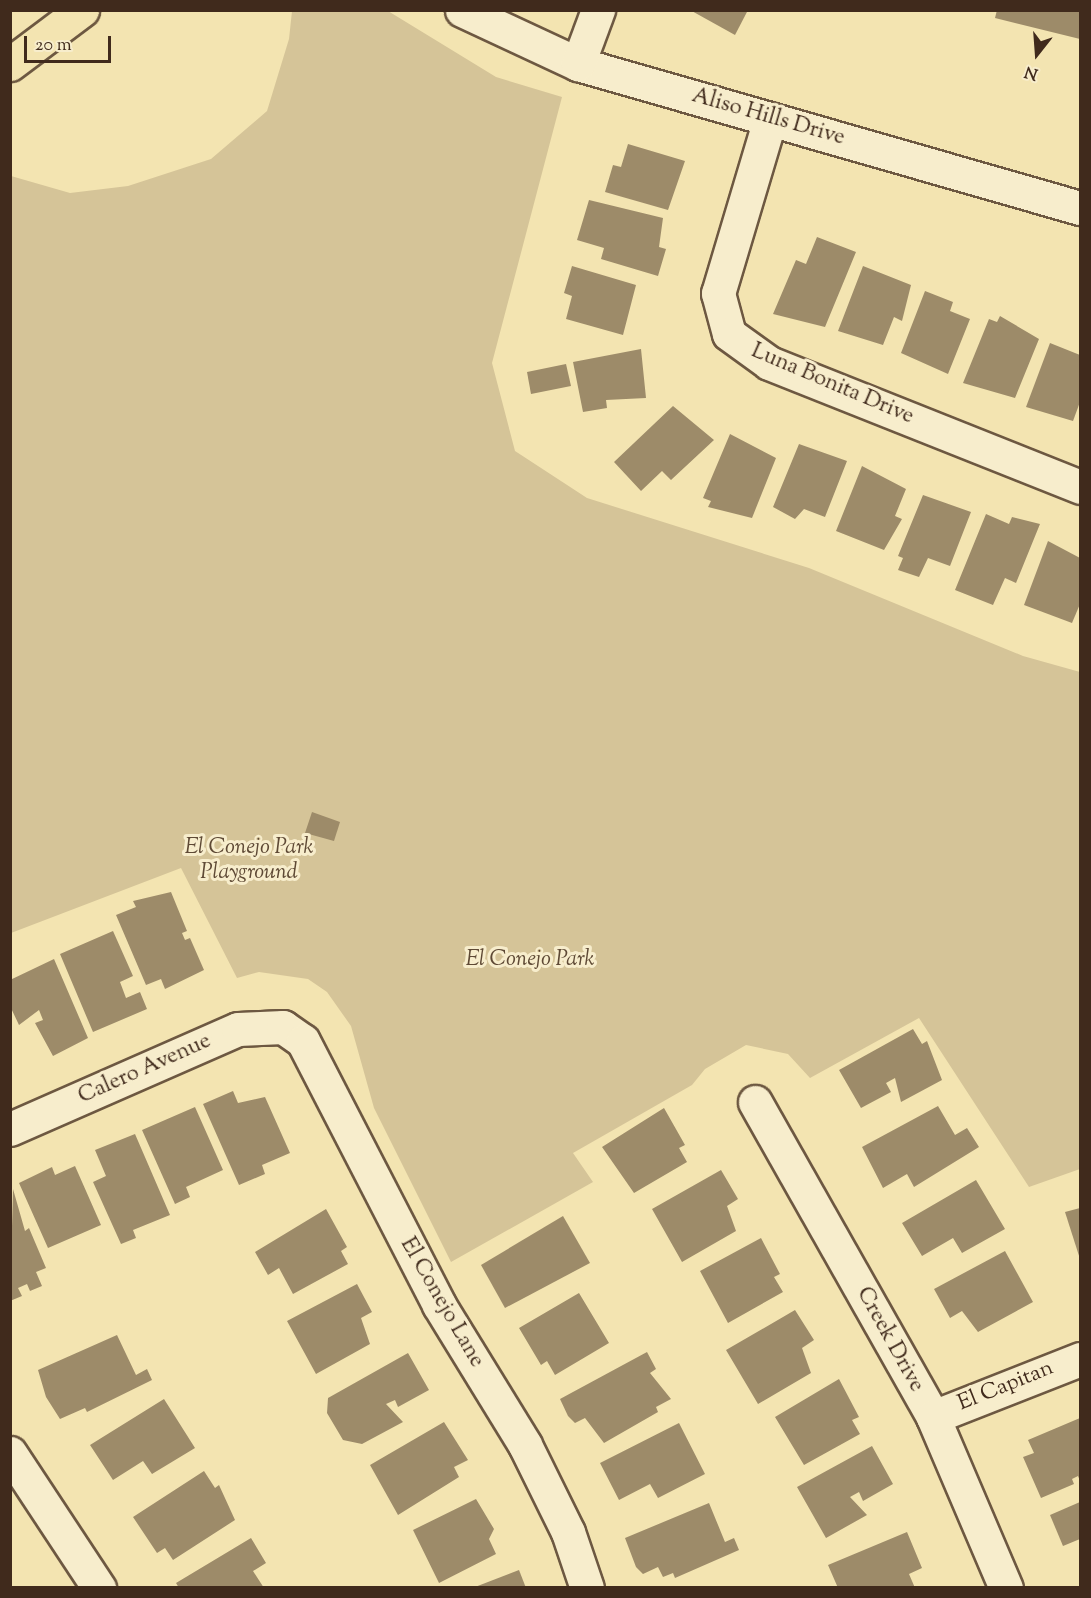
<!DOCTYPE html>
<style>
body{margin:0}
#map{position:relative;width:1091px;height:1598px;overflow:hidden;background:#f3e4b1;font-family:"Sorts Mill Goudy",serif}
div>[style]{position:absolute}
.green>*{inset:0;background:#d5c498}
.building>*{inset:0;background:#9d8b69}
.roads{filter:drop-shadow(2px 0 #6d5841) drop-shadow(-2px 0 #6d5841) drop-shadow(0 2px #6d5841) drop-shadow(0 -2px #6d5841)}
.minor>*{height:33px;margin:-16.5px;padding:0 16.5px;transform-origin:16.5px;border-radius:16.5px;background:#f7edcc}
.major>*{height:33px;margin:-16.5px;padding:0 16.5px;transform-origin:16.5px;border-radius:16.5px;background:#f3e4b1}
span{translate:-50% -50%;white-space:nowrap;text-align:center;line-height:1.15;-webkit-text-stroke:6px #f7edcc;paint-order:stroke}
.street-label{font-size:22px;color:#402a1c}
.park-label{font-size:22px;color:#5e4935;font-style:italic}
.frame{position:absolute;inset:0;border:12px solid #402a1c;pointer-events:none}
.north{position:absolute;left:1007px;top:24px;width:60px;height:60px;-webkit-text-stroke:4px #f7edcc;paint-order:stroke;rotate:197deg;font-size:16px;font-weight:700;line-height:24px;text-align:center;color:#402a1c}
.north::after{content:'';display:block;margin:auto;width:21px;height:27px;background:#402a1c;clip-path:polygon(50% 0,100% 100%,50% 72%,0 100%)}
.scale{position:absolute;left:24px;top:36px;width:87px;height:27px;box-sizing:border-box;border:3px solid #402a1c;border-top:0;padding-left:8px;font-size:18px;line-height:21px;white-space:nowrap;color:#402a1c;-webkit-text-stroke:4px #f7edcc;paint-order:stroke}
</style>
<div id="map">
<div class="green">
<div style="clip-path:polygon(292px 11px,388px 11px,496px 77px,562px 97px,492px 363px,515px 451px,587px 498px,809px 568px,1023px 656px,1080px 672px,1080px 1169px,1029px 1187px,919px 1018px,810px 1078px,788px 1054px,746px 1045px,705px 1069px,692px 1085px,573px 1153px,593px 1182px,451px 1262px,374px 1108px,351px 1026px,327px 992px,308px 979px,259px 972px,237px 978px,181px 868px,11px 933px,11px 176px,70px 193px,128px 186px,211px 159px,267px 111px,289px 39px)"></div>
</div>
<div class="building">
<div style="clip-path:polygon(690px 10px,748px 10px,735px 35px)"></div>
<div style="clip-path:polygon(997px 10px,1080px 10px,1080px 39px,995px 18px)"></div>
<div style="clip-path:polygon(628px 144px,685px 161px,668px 210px,605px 192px,613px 165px,621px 167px)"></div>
<div style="clip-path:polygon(589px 200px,663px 218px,659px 247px,666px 249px,658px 276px,601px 259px,604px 248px,577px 240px)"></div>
<div style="clip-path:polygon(817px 237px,856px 252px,825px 327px,773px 314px,796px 260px,806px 264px)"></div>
<div style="clip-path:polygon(572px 266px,636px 285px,623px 335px,566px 319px,572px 296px,564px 293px)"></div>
<div style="clip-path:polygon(863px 266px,911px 285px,902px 321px,894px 317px,883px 345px,838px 331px)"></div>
<div style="clip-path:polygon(925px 291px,953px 302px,950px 311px,970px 319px,948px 374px,901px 353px)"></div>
<div style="clip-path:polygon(1000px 316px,1039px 339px,1015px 398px,963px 383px,989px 319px,997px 322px)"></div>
<div style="clip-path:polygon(1050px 343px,1080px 355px,1080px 402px,1073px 421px,1026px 407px)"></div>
<div style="clip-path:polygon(641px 349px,646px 398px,606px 400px,607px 408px,583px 412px,573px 362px)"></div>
<div style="clip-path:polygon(566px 364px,571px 386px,531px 394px,527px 372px)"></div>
<div style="clip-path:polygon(673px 406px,714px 440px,671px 480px,662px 471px,641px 491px,614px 462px)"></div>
<div style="clip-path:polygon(730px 434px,776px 458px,752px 518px,708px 507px,711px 501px,703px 498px)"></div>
<div style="clip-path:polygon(799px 444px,847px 461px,825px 517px,804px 509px,795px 519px,773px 507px)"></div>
<div style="clip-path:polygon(862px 466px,906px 489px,895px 516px,902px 519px,884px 550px,836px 531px)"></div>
<div style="clip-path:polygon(923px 495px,971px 512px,950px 566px,928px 558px,919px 577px,898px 570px,903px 558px,898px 556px)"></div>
<div style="clip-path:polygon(986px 514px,1009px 524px,1012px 517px,1040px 524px,1016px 583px,1005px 578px,993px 605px,955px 590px)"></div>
<div style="clip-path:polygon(1048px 541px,1080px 558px,1080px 604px,1072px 623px,1024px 605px)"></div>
<div style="clip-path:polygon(312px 812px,340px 822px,334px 841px,305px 833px)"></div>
<div style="clip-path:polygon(171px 892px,187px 931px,182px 933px,185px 940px,190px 938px,204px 970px,165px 989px,161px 979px,146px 985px,116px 915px,136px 907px,133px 901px)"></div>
<div style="clip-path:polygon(113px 931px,133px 976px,120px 982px,126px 998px,140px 992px,147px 1009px,93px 1032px,60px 954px)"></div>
<div style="clip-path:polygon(54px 959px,88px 1038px,53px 1056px,35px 1023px,43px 1020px,39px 1010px,19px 1025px,10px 1006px,10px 980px)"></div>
<div style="clip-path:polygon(913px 1029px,922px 1044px,927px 1041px,942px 1080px,901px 1102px,895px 1078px,886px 1083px,891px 1092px,861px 1108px,839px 1070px)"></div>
<div style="clip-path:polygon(233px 1091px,238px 1103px,265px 1097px,290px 1153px,262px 1165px,265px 1174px,239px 1185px,203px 1104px)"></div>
<div style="clip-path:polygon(938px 1106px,955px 1135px,967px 1128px,979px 1147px,914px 1187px,907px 1174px,883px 1188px,862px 1147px)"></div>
<div style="clip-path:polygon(195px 1107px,223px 1170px,186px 1187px,190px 1197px,175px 1204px,142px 1130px)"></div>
<div style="clip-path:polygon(664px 1108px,685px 1145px,679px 1148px,687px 1162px,634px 1193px,602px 1147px)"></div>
<div style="clip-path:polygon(135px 1134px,170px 1215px,133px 1230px,136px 1238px,121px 1244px,93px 1182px,106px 1176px,95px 1150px)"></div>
<div style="clip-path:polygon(75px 1166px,101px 1225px,48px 1248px,19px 1183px,52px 1167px,55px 1175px)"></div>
<div style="clip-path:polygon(721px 1170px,738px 1199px,727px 1206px,736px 1231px,682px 1262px,652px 1209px)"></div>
<div style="clip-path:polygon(976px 1180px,1005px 1229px,962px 1253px,953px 1238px,922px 1256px,902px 1223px)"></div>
<div style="clip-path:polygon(13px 1189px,25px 1231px,29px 1228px,46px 1268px,36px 1272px,42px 1286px,30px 1291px,27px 1284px,18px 1288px,22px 1296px,10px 1301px)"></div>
<div style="clip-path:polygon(1080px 1208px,1080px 1259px,1065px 1212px)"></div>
<div style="clip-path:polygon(326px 1209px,347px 1247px,341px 1251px,348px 1264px,293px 1294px,279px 1268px,268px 1275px,255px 1252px)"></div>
<div style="clip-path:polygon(563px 1216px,590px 1263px,505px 1308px,481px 1265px)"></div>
<div style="clip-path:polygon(761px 1238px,780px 1274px,774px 1277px,783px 1292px,728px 1323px,700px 1271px)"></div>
<div style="clip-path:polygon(1005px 1251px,1033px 1302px,978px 1332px,962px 1311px,950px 1318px,934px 1289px)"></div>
<div style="clip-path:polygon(357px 1284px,372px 1312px,361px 1318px,370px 1344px,316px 1374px,287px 1321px)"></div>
<div style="clip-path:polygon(579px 1293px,609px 1343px,555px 1375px,547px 1361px,541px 1365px,519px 1328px)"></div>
<div style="clip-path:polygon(795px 1310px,814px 1340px,802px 1348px,811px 1373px,758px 1404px,726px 1350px)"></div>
<div style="clip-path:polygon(117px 1335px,136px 1375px,147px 1369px,152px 1380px,87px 1412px,85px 1408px,60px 1419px,46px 1397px,38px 1370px)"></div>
<div style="clip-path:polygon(647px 1352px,656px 1369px,650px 1373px,671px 1399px,656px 1407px,658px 1412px,604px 1443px,585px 1418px,575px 1423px,568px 1416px,560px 1399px)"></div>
<div style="clip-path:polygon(408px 1353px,429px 1390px,398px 1407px,395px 1400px,386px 1404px,403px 1422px,362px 1444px,343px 1440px,327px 1413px,328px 1398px)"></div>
<div style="clip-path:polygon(839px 1379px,859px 1417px,852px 1420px,860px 1434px,804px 1465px,775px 1417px)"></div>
<div style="clip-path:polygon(164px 1399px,195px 1448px,152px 1474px,143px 1461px,113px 1480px,90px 1445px)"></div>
<div style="clip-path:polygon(1080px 1418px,1080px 1481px,1078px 1476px,1072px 1479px,1074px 1484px,1041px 1498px,1023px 1457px,1034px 1453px,1028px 1440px)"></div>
<div style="clip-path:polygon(444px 1422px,468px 1460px,454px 1467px,459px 1477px,398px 1515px,370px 1465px)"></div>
<div style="clip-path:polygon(679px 1423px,705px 1474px,658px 1498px,650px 1484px,619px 1500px,600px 1463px)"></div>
<div style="clip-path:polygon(872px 1446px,893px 1484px,863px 1501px,859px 1492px,850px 1497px,867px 1515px,826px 1538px,797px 1487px)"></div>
<div style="clip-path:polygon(204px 1471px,215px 1488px,219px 1485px,235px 1520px,173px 1560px,165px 1548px,157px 1553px,133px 1517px)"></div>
<div style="clip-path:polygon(476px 1499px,494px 1529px,489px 1539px,496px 1554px,439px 1583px,413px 1530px)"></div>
<div style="clip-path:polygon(1080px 1502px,1080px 1539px,1063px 1546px,1050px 1515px)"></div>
<div style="clip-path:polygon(709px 1503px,725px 1542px,734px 1538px,739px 1550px,675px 1578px,673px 1573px,663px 1577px,658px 1567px,643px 1574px,636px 1567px,625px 1538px)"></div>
<div style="clip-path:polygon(907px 1532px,922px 1568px,909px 1574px,915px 1588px,838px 1588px,828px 1565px)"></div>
<div style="clip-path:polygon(251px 1538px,266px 1563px,253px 1571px,264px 1588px,179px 1588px,176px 1583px)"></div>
<div style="clip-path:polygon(519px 1570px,526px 1588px,475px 1588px,475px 1587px)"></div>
</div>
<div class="roads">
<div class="minor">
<div style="left:462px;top:10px;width:128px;rotate:25deg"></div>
<div style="left:578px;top:64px;width:522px;rotate:16.01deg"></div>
<div style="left:578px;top:64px;width:58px;rotate:-69.7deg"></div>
<div style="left:770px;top:119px;width:182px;rotate:106.6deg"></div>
<div style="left:718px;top:293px;width:42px;rotate:75deg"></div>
<div style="left:729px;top:334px;width:49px;rotate:35.9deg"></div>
<div style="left:769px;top:363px;width:335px;rotate:21.7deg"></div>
<div style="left:755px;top:1102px;width:362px;rotate:60.5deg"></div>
<div style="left:933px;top:1417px;width:186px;rotate:66.9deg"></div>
<div style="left:10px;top:1129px;width:249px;rotate:-23.7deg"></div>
<div style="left:238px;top:1029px;width:45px;rotate:-2.5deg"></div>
<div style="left:283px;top:1027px;width:24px;rotate:35deg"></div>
<div style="left:303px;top:1041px;width:297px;rotate:62.7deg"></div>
<div style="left:439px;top:1305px;width:164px;rotate:58.4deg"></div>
<div style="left:525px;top:1445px;width:97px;rotate:63.7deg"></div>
<div style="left:568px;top:1532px;width:59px;rotate:71.3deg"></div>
<div style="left:933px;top:1417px;width:158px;rotate:-21.5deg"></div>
<div style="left:10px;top:1453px;width:162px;rotate:56.6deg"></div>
</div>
<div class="major">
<div style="left:10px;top:64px;width:90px;rotate:-36.9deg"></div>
</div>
</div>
<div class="street-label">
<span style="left:768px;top:118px;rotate:16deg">Aliso Hills Drive</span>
<span style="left:832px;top:385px;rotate:23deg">Luna Bonita Drive</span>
<span style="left:145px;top:1070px;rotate:-24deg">Calero Avenue</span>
<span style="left:441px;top:1303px;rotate:60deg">El Conejo Lane</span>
<span style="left:889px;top:1340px;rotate:61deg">Creek Drive</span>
<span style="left:1006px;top:1387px;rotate:-22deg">El Capitan</span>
</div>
<div class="park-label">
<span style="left:249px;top:861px">El Conejo Park<br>Playground</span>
<span style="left:530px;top:961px">El Conejo Park</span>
</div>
<div class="frame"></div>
<div class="north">N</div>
<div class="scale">20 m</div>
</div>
